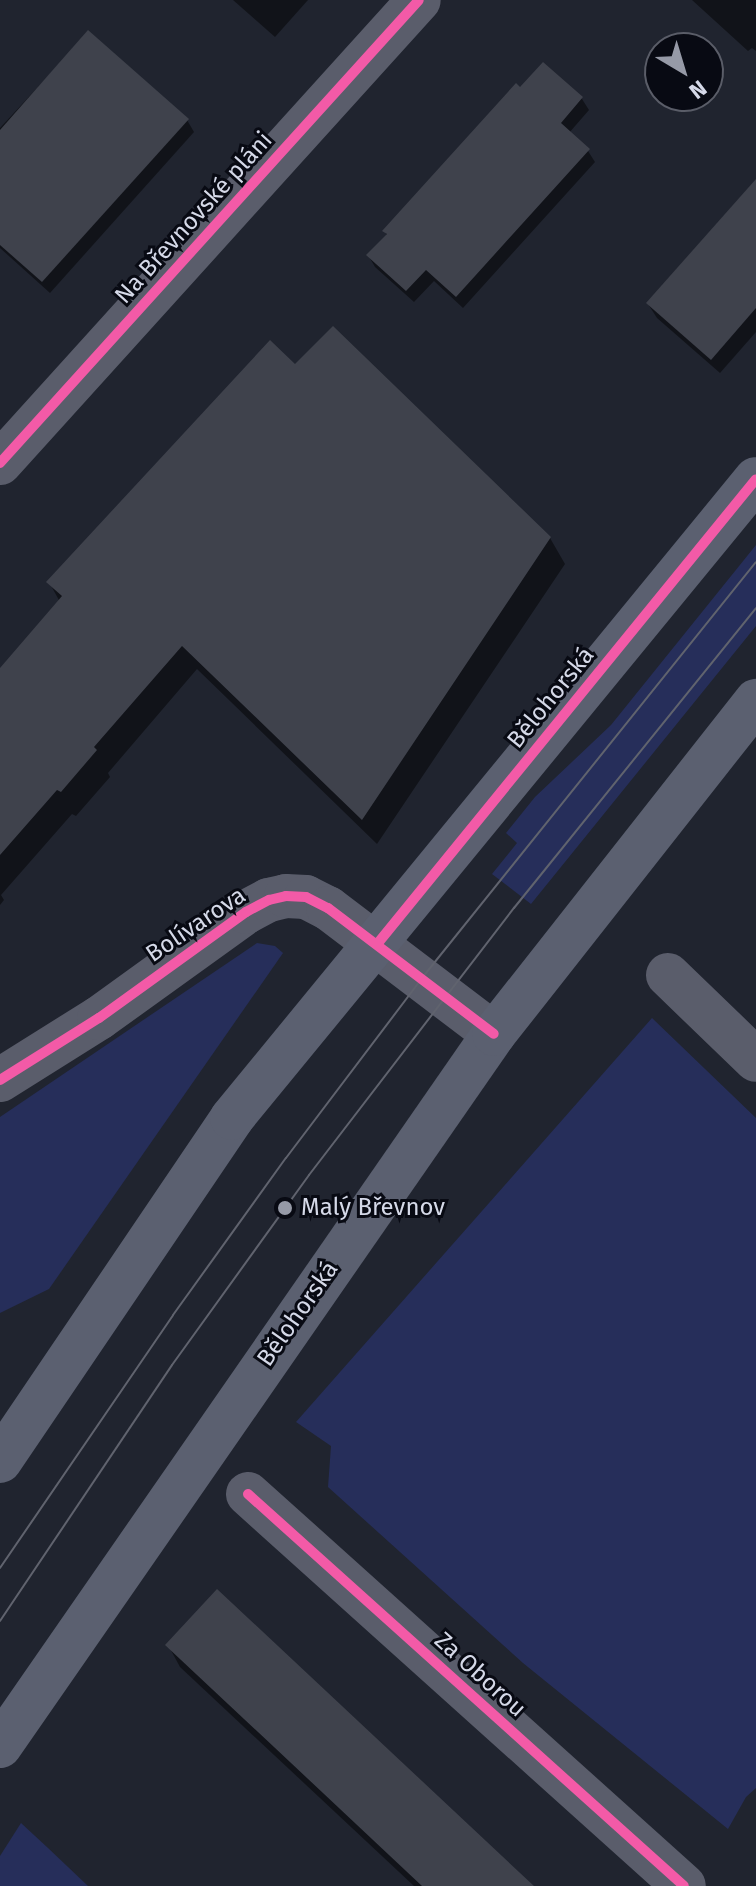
<!DOCTYPE html>
<meta charset="utf-8">
<style>
body{margin:0}
#map{position:relative;width:756px;height:1886px;overflow:hidden;background:#20242f;font-family:"Fira Sans",sans-serif}
div>[style]{position:absolute}
.green>*{inset:0;background:#262e5a}
.shadow>*{inset:0;background:#0007}
.building>*{inset:0;background:#3f424c}
.minor>*{height:44px;margin:-22px;padding:0 22px;transform-origin:22px;border-radius:22px;background:#5a5d6b}
.major>*{height:44px;margin:-22px;padding:0 22px;transform-origin:22px;border-radius:22px;background:#5b6070}
.tram>*{height:2px;margin:-1px;padding:0 1px;transform-origin:1px;border-radius:1px;background:#60636e}
.cycleway>*{height:10px;margin:-5px;padding:0 5px;transform-origin:5px;border-radius:5px;background:#f35aa7}
.dots>*{width:22px;height:22px;translate:-50% -50%;box-sizing:border-box;border:4px solid #080a13;border-radius:50%}
span{translate:-50% -50%;white-space:nowrap;text-align:center;line-height:1.15;-webkit-text-stroke:6px #080a13;paint-order:stroke}
.street-label{font-size:24px;color:#d5d9e8}
.poi-label{font-size:24px;color:#d5d9e8}
.left{translate:0 -50%;text-align:left}
.north{position:absolute;left:644px;top:32px;width:80px;height:80px;box-sizing:border-box;background:#080a13;border:2px solid #5a5d68;border-radius:50%;rotate:142deg;font-size:22px;font-weight:700;line-height:32px;text-align:center;color:#d5d9e8}
.north::after{content:'';display:block;margin:auto;width:28px;height:36px;background:#969aa7;clip-path:polygon(50% 0,100% 100%,50% 72%,0 100%)}
</style>
<div id="map">
<div class="green">
<div style="clip-path:polygon(756px 545px,756px 626px,531px 904px,492px 874px,517px 843px,506px 833px,535px 797px,611px 725px)"></div>
<div style="clip-path:polygon(257px 943px,275px 946px,283px 953px,49px 1289px,0 1313px,0 1117px)"></div>
<div style="clip-path:polygon(652px 1018px,756px 1118px,756px 1788px,746px 1797px,728px 1829px,523px 1663px,328px 1487px,331px 1446px,296px 1422px)"></div>
<div style="clip-path:polygon(21px 1823px,48px 1848px,88px 1886px,0 1886px,0 1856px)"></div>
</div>
<div class="shadow">
<div style="clip-path:polygon(233px 0,308px 0,275px 37px)"></div>
<div style="clip-path:polygon(692px 0,756px 0,756px 51px,752px 48px,748px 51px)"></div>
<div style="clip-path:polygon(88px 33px,187px 120px,194px 132px,50px 293px,0 248px,0 128px)"></div>
<div style="clip-path:polygon(543px 65px,582px 99px,589px 110px,569px 133px,588px 151px,595px 162px,463px 308px,434px 281px,414px 302px,375px 267px,368px 255px,387px 236px,385px 231px)"></div>
<div style="clip-path:polygon(756px 182px,756px 332px,720px 373px,657px 318px,648px 304px)"></div>
<div style="clip-path:polygon(295px 367px,550px 538px,565px 564px,377px 844px,197px 669px,108px 773px,110px 777px,76px 816px,72px 814px,1px 895px,4px 900px,0 905px,0 671px,60px 602px,49px 582px)"></div>
<div style="clip-path:polygon(168px 1645px,532px 1886px,414px 1886px,180px 1667px)"></div>
</div>
<div class="building">
<div style="clip-path:polygon(88px 30px,189px 119px,42px 282px,0 245px,0 130px)"></div>
<div style="clip-path:polygon(543px 62px,583px 97px,561px 123px,590px 149px,456px 297px,426px 270px,406px 291px,366px 255px,387px 234px,382px 231px,516px 83px,520px 87px)"></div>
<div style="clip-path:polygon(756px 179px,756px 308px,711px 360px,646px 303px)"></div>
<div style="clip-path:polygon(333px 326px,551px 537px,362px 820px,182px 646px,94px 747px,97px 750px,61px 792px,57px 790px,0 855px,0 668px,62px 596px,46px 582px,270px 340px,295px 364px)"></div>
<div style="clip-path:polygon(217px 1589px,326px 1691px,534px 1886px,422px 1886px,274px 1747px,165px 1645px)"></div>
</div>
<div class="minor">
<div style="left:0;top:463px;width:624px;rotate:-47.86deg"></div>
<div style="left:668px;top:975px;width:122px;rotate:44deg"></div>
<div style="left:0;top:1080px;width:117px;rotate:-32.1deg"></div>
<div style="left:99px;top:1018px;width:181px;rotate:-35.8deg"></div>
<div style="left:246px;top:912px;width:26px;rotate:-28deg"></div>
<div style="left:269px;top:900px;width:17px;rotate:-13deg"></div>
<div style="left:286px;top:896px;width:20px;rotate:3deg"></div>
<div style="left:306px;top:897px;width:25px;rotate:27deg"></div>
<div style="left:328px;top:908px;width:208px;rotate:37.2deg"></div>
<div style="left:248px;top:1494px;width:586px;rotate:41.96deg"></div>
</div>
<div class="major">
<div style="left:0;top:1461px;width:414px;rotate:-55.9deg"></div>
<div style="left:232px;top:1118px;width:826px;rotate:-50.65deg"></div>
<div style="left:0;top:1746px;width:867px;rotate:-55.25deg"></div>
<div style="left:494px;top:1034px;width:424px;rotate:-51.8deg"></div>
</div>
<div class="tram">
<div style="left:0;top:1568px;width:306px;rotate:-55.6deg"></div>
<div style="left:173px;top:1315px;width:193px;rotate:-54.3deg"></div>
<div style="left:286px;top:1158px;width:226px;rotate:-52.9deg"></div>
<div style="left:422px;top:978px;width:533px;rotate:-51.24deg"></div>
<div style="left:0;top:1621px;width:308px;rotate:-56.1deg"></div>
<div style="left:172px;top:1365px;width:234px;rotate:-54.2deg"></div>
<div style="left:309px;top:1175px;width:337px;rotate:-52.5deg"></div>
<div style="left:514px;top:908px;width:385px;rotate:-51.1deg"></div>
</div>
<div class="cycleway">
<div style="left:0;top:463px;width:624px;rotate:-47.86deg"></div>
<div style="left:378px;top:943px;width:598px;rotate:-50.83deg"></div>
<div style="left:0;top:1080px;width:117px;rotate:-32.1deg"></div>
<div style="left:99px;top:1018px;width:181px;rotate:-35.8deg"></div>
<div style="left:246px;top:912px;width:26px;rotate:-28deg"></div>
<div style="left:269px;top:900px;width:17px;rotate:-13deg"></div>
<div style="left:286px;top:896px;width:20px;rotate:3deg"></div>
<div style="left:306px;top:897px;width:25px;rotate:27deg"></div>
<div style="left:328px;top:908px;width:208px;rotate:37.2deg"></div>
<div style="left:248px;top:1494px;width:586px;rotate:41.96deg"></div>
</div>
<div class="dots">
<div style="left:285px;top:1208px;background:#969aa7"></div>
</div>
<div class="street-label">
<span style="left:194px;top:218px;rotate:-48deg">Na Břevnovské pláni</span>
<span style="left:551px;top:698px;rotate:-51deg">Bělohorská</span>
<span style="left:196px;top:925px;rotate:-34deg">Bolívarova</span>
<span style="left:298px;top:1314px;rotate:-55deg">Bělohorská</span>
<span style="left:480px;top:1675px;rotate:42deg">Za Oborou</span>
</div>
<div class="poi-label">
<span class="left" style="left:301px;top:1208px">Malý Břevnov</span>
</div>
<div class="north">N</div>
</div>
